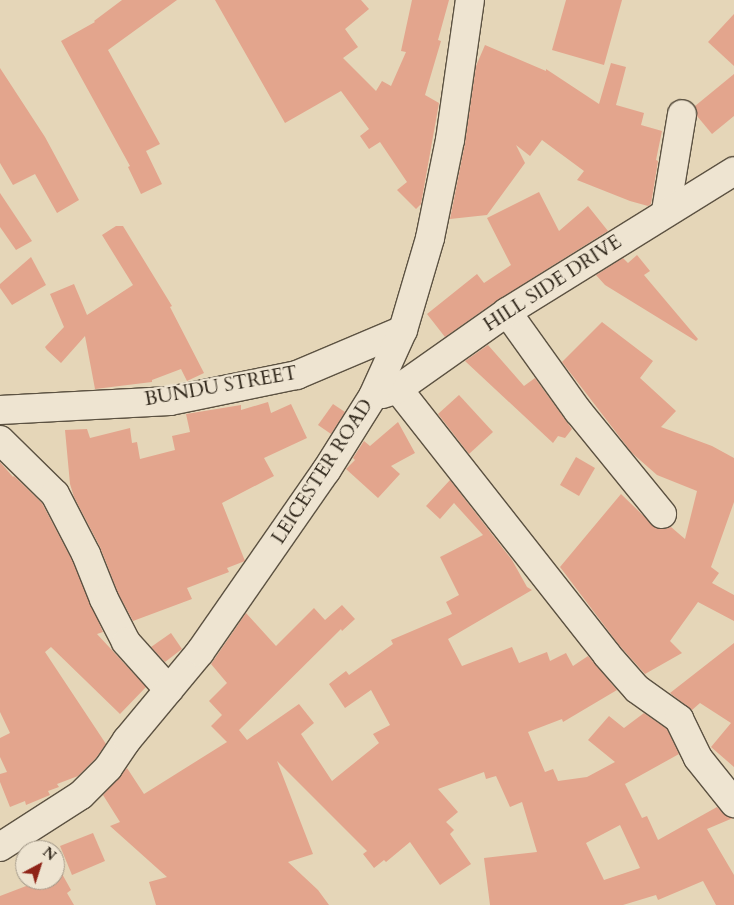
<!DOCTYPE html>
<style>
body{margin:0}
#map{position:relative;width:734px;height:905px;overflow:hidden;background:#e5d6b8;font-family:Cardo,serif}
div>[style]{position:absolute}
.building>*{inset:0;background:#e3a58d}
.roads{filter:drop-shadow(1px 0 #5c5242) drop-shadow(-1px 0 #5c5242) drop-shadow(0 1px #5c5242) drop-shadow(0 -1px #5c5242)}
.minor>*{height:28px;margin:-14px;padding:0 14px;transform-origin:14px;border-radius:14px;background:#eee4d1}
span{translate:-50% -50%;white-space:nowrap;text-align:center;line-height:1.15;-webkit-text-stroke:4.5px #eee4d1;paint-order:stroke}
.street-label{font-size:19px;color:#2f261a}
.north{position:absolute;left:15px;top:840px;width:50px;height:50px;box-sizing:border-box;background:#eee4d1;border:1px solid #a29888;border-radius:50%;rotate:40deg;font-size:14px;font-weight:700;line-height:20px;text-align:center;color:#2f261a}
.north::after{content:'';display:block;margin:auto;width:18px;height:22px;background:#8f2418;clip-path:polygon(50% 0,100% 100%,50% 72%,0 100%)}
</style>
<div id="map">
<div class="building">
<div style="clip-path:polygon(122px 0,177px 0,108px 50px,160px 144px,146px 151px,162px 184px,141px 194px,128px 167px,130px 166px,61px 41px,95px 22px,94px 21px)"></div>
<div style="clip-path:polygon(215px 0,361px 0,369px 9px,345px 29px,358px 47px,343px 58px,376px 91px,382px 81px,391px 86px,406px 52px,401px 51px,412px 0,449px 0,438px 40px,441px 41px,425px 95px,439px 103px,421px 204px,416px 209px,397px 190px,407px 182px,380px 142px,369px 149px,360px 136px,369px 129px,341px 91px,285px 123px)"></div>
<div style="clip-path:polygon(566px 0,622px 0,604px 65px,552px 50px)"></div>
<div style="clip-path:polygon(734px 14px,734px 66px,708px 42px)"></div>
<div style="clip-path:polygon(485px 45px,546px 71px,546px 69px,599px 104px,611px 63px,626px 67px,616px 105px,644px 113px,641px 125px,662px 131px,656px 160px,658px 161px,651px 204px,648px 206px,630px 201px,577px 180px,584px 171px,542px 140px,530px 156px,516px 145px,525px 163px,487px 215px,450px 219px,465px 143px,476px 66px)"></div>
<div style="clip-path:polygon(0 68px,45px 137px,79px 200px,57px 213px,35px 174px,13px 185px,0 163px)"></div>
<div style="clip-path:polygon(734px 74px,734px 116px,712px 134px,697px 116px,695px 106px)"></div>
<div style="clip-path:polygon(539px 192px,559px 231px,588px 206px,608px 231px,499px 299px,445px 337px,427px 314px,477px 274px,484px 283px,511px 265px,487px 218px)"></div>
<div style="clip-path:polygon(0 193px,32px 241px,16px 250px,0 227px)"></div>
<div style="clip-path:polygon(116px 226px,123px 226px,172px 306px,170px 307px,204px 373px,187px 381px,181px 369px,152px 380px,152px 382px,95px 389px,85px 336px,61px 363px,47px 350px,45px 347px,64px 327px,50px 294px,74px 284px,87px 315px,133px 285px,102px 235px)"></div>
<div style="clip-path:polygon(637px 255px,650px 271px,644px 275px,698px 339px,696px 341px,605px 285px,596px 275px,623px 258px,628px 263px)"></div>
<div style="clip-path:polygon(31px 257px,46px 285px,12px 305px,0 288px,0 284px)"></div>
<div style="clip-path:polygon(602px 322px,653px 361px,640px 378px,676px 411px,661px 427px,712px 446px,734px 458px,734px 502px,711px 567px,719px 573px,712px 583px,734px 595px,734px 621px,698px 602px,670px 641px,682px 653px,645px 674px,619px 645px,560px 567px,621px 494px,656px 528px,664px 529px,671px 527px,685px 539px,697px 491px,657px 475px,632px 453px,562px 362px)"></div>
<div style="clip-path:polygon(488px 345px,524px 386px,535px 378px,572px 429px,565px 438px,558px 436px,553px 443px,465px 361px)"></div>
<div style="clip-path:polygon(459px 395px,493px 432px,469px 454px,438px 414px)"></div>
<div style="clip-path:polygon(268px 402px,271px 413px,291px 404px,307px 438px,264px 458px,274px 476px,222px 503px,245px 561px,227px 568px,229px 572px,187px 588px,192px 599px,133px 621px,118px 593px,100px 547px,74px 497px,70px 484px,65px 430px,87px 429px,90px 438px,130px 428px,132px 443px,137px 442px,140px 459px,175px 450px,172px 436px,190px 432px,186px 414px,241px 405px,241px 410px)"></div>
<div style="clip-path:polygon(333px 404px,345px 412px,331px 434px,318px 425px)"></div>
<div style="clip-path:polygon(398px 422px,415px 453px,391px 466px,400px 474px,378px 498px,346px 469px,355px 460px,353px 458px,364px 441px,370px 446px)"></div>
<div style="clip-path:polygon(576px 457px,595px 468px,579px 496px,560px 485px)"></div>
<div style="clip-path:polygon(0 462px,13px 477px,14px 476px,42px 503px,72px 560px,103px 632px,97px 634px,146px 687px,120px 714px,51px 647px,45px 652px,106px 744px,96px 758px,78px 776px,57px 784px,59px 787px,48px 791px,50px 795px,26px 805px,25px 801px,10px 807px,0 782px,0 774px,7px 772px,0 757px,0 738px,10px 733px,0 712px)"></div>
<div style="clip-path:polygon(evenodd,450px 480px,512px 560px,527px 587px,532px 590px,448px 639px,462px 666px,512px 647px,519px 663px,547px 652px,550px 661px,566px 653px,573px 666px,588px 656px,617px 690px,563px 722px,562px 719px,528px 732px,545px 772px,553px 769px,558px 781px,587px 777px,615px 762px,588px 740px,609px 716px,624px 728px,644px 713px,667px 729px,679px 754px,625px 784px,642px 818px,647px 816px,658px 840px,717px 807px,728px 817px,733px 818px,707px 829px,734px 875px,734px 905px,716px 905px,703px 881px,658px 900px,656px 895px,623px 905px,490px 905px,484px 858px,537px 852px,522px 802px,510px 807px,496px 776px,486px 779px,484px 772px,438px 789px,458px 812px,446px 822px,454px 830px,450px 834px,471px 864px,440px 885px,410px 842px,386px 862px,384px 860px,374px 868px,363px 854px,367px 851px,277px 761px,313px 854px,288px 862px,318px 890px,329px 905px,156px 905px,149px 882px,167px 877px,110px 826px,120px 822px,103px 795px,127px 768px,144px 794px,227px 742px,211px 726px,222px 715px,209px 701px,227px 683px,211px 664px,246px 613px,276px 646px,314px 608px,325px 620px,342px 605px,355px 619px,342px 631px,341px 629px,239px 730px,247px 740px,299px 704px,314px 723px,301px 734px,332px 781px,379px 743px,373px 734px,390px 725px,371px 690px,345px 708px,329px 684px,346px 671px,349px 675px,393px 644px,391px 640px,452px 614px,446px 602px,459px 595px,440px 557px,483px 535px,454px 503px,440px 519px,426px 506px,450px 480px,620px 825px,640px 868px,604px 880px,586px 843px,620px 825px)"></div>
<div style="clip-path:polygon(171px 633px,182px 649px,165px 662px,151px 647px)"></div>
<div style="clip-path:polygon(734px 643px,734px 767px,711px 747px,731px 723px,700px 703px,692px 710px,670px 693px)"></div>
<div style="clip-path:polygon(93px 833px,105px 861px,72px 875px,60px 846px)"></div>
<div style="clip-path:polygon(61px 872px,71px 890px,67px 893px,74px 905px,0 905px,0 896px,42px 880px,55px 880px,55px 875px)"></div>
</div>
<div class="roads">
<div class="minor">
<div style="left:666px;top:211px;width:98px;rotate:-80.6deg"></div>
<div style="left:507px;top:312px;width:122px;rotate:54.4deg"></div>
<div style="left:578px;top:411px;width:133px;rotate:50.8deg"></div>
<div style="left:398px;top:389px;width:338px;rotate:51.8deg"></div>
<div style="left:607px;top:655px;width:45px;rotate:48.6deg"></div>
<div style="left:637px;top:689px;width:52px;rotate:35.5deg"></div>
<div style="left:679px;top:719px;width:43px;rotate:64deg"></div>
<div style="left:698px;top:758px;width:58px;rotate:51.3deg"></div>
<div style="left:382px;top:394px;width:17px;rotate:-17deg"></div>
<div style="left:398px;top:389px;width:133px;rotate:-35.2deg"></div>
<div style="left:507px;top:312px;width:267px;rotate:-31.8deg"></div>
<div style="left:0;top:410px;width:170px;rotate:-3deg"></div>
<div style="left:170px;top:401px;width:130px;rotate:-11.6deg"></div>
<div style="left:297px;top:375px;width:115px;rotate:-23deg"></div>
<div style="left:0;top:440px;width:77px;rotate:44.5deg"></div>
<div style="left:55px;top:494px;width:68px;rotate:62.7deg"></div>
<div style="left:86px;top:554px;width:48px;rotate:68.2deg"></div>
<div style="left:104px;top:599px;width:48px;rotate:62.9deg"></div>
<div style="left:126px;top:642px;width:64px;rotate:48.1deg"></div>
<div style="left:0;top:847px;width:96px;rotate:-32.7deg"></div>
<div style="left:81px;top:795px;width:38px;rotate:-45deg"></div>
<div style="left:108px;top:768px;width:34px;rotate:-56deg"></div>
<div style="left:127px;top:740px;width:114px;rotate:-50.3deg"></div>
<div style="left:200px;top:652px;width:221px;rotate:-55.2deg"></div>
<div style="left:326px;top:471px;width:89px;rotate:-57.9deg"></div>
<div style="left:373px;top:396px;width:72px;rotate:-65.6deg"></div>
<div style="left:403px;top:330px;width:96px;rotate:-73.6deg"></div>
<div style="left:430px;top:238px;width:100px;rotate:-78.5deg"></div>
<div style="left:450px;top:140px;width:141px;rotate:-81.9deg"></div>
</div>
</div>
<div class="street-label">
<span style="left:553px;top:284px;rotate:-33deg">HILL SIDE DRIVE</span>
<span style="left:221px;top:387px;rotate:-10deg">BUNDU STREET</span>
<span style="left:323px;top:472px;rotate:-57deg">LEICESTER ROAD</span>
</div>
<div class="north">N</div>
</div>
